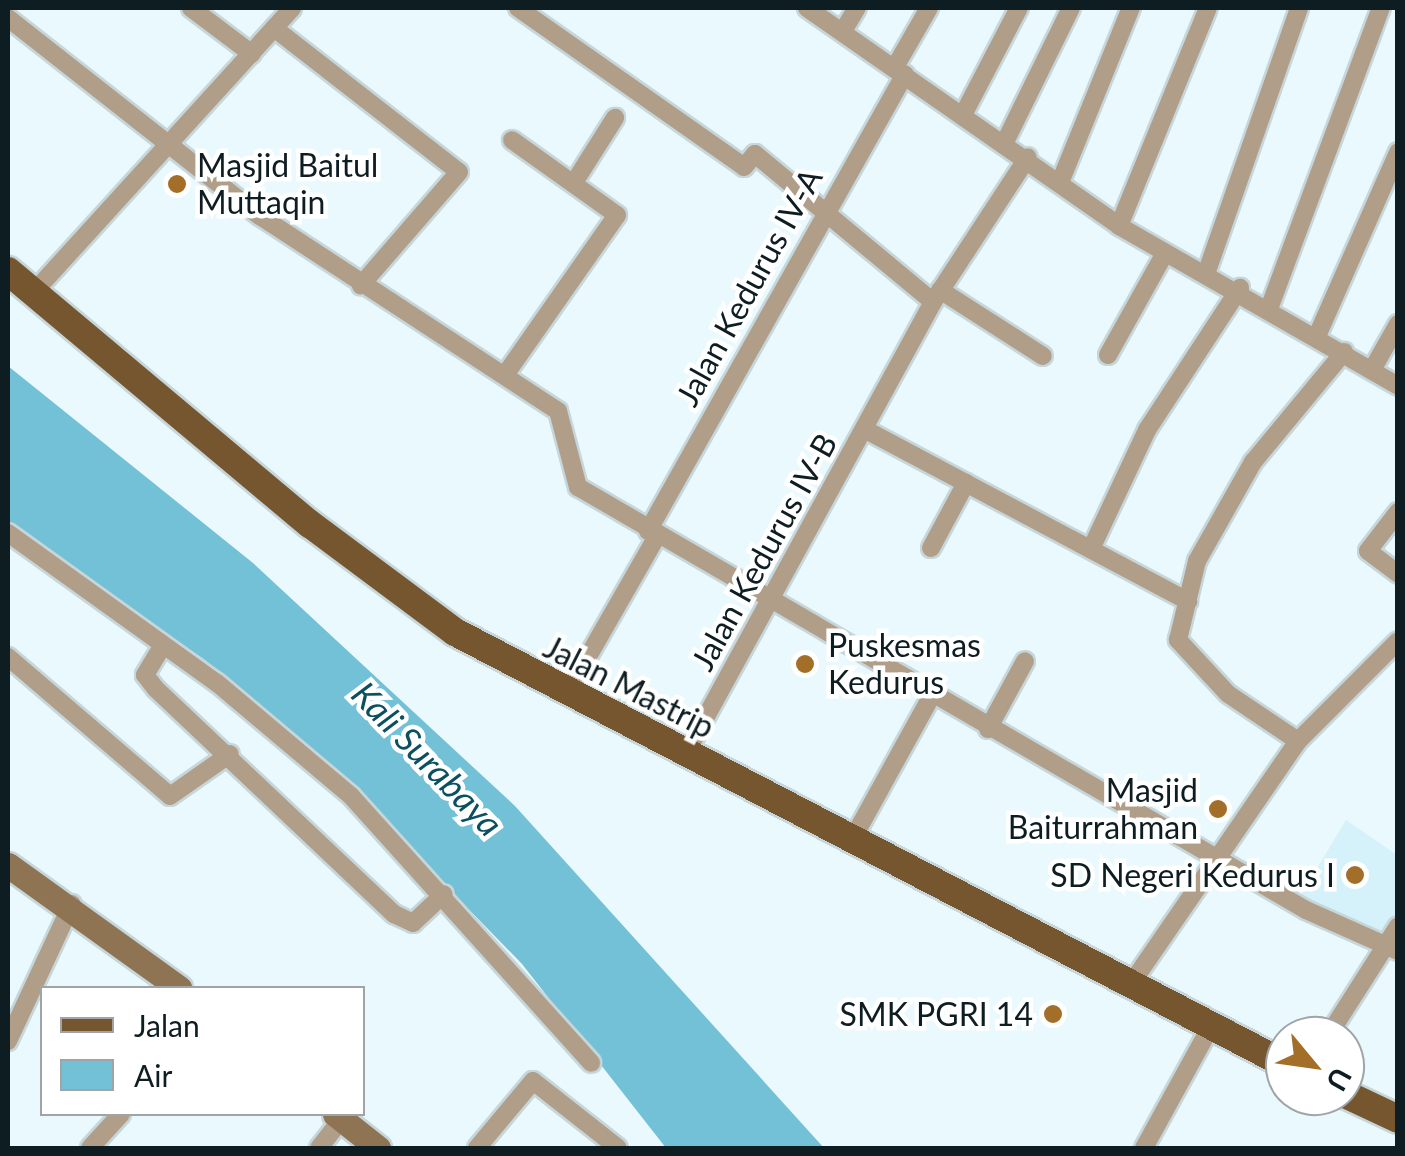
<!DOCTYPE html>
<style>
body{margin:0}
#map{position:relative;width:1405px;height:1156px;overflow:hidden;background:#e9f9fd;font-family:Lato,sans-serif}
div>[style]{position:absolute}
.built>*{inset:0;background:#d5f2fb}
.water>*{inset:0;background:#73c1d7}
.roads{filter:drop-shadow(2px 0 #c6d6da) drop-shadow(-2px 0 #c6d6da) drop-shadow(0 2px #c6d6da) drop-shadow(0 -2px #c6d6da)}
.street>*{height:18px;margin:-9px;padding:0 9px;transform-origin:9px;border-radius:9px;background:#b19e89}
.secondary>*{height:25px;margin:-12.5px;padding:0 12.5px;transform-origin:12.5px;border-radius:12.5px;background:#8f7454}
.primary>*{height:28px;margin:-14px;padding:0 14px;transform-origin:14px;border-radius:14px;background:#76562e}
.dots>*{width:28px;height:28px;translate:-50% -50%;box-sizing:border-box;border:5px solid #fff;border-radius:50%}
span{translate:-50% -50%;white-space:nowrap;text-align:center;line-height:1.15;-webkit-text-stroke:9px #fff;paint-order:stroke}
.poi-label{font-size:32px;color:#0e1d21}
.left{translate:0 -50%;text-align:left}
.right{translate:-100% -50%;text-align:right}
.street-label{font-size:32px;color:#0e1d21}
.water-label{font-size:35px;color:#0b5060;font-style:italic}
.frame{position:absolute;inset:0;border:10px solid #0e1d21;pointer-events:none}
.legend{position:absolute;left:40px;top:986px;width:325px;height:130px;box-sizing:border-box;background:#fff;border:2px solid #9fa5a6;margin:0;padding:12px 18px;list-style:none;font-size:30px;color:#0e1d21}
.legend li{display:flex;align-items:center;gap:20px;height:50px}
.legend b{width:50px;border:2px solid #9fa5a6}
.north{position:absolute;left:1265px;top:1016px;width:100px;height:100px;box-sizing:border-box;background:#fff;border:2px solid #9fa5a6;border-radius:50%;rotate:119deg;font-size:28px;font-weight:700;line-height:40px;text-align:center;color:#0e1d21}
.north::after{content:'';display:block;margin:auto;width:35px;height:45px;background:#a36e27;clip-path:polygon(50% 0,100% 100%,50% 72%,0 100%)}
</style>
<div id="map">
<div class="built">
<div style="clip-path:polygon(1346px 820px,1397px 855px,1397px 911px,1381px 939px,1301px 895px)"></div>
</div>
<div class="water">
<div style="clip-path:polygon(8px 366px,253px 563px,515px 806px,824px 1148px,666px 1148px,522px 964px,339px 776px,205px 660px,8px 525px)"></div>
</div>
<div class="roads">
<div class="street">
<div style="left:191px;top:8px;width:76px;rotate:37deg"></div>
<div style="left:518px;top:8px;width:276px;rotate:35.1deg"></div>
<div style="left:744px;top:167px;width:17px;rotate:-50deg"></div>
<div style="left:755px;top:154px;width:231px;rotate:39.7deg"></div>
<div style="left:807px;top:8px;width:381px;rotate:34.9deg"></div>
<div style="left:1119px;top:226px;width:322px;rotate:29.8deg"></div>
<div style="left:8px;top:18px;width:320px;rotate:38.2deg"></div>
<div style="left:260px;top:216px;width:356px;rotate:33.2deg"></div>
<div style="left:558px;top:411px;width:79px;rotate:75.3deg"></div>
<div style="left:578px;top:487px;width:842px;rotate:30.16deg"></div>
<div style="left:1306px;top:910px;width:101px;rotate:24deg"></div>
<div style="left:274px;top:28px;width:234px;rotate:37.9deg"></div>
<div style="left:459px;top:172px;width:150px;rotate:130.9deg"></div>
<div style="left:843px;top:31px;width:27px;rotate:-59deg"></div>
<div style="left:895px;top:67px;width:68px;rotate:-60deg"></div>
<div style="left:964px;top:113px;width:119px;rotate:-62.4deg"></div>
<div style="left:1005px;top:142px;width:149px;rotate:-63.8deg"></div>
<div style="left:1061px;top:180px;width:186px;rotate:-67.9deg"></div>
<div style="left:575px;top:181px;width:75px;rotate:-57.6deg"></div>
<div style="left:1119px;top:226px;width:235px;rotate:-67.8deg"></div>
<div style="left:1206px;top:274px;width:282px;rotate:-70.7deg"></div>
<div style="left:940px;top:290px;width:122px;rotate:32.7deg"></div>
<div style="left:33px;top:293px;width:385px;rotate:-47.7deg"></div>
<div style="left:1270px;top:306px;width:318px;rotate:-69.6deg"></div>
<div style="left:1317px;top:336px;width:201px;rotate:-66.2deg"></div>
<div style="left:1108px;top:355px;width:115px;rotate:-60.8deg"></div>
<div style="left:1372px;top:370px;width:53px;rotate:-60.5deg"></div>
<div style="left:505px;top:375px;width:195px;rotate:-55deg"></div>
<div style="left:617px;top:215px;width:129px;rotate:-144.5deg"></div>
<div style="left:866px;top:430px;width:365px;rotate:28deg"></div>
<div style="left:1398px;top:512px;width:49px;rotate:127.6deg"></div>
<div style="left:1368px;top:551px;width:38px;rotate:37deg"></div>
<div style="left:648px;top:531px;width:524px;rotate:-60.65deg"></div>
<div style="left:8px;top:533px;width:257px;rotate:35.7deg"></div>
<div style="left:217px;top:683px;width:175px;rotate:40.1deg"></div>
<div style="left:351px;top:796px;width:359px;rotate:48deg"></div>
<div style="left:931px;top:548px;width:74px;rotate:-61.7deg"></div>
<div style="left:1091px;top:549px;width:132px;rotate:-64.8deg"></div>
<div style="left:1147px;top:430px;width:170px;rotate:-56.8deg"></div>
<div style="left:163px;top:645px;width:35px;rotate:121deg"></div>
<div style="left:145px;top:675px;width:18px;rotate:52deg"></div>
<div style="left:156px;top:689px;width:328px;rotate:43.4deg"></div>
<div style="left:394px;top:914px;width:21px;rotate:25deg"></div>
<div style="left:413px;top:923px;width:42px;rotate:-43.1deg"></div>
<div style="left:8px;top:657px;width:213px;rotate:40.6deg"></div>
<div style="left:170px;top:796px;width:73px;rotate:-35deg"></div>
<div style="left:566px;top:695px;width:183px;rotate:-60.2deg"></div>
<div style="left:988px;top:729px;width:77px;rotate:-61.4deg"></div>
<div style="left:1298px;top:741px;width:84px;rotate:-146.1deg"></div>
<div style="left:1228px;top:694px;width:74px;rotate:-132.8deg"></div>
<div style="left:1178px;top:640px;width:81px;rotate:-76.5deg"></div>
<div style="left:1197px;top:561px;width:114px;rotate:-60.5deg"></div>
<div style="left:1253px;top:462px;width:143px;rotate:-50.4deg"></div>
<div style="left:685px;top:755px;width:516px;rotate:-61.3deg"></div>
<div style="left:933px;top:302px;width:173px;rotate:-56.8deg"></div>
<div style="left:852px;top:840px;width:163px;rotate:-61.1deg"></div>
<div style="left:1131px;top:984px;width:295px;rotate:-55.5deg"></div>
<div style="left:1298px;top:741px;width:141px;rotate:-45deg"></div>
<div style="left:1328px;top:1036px;width:130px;rotate:-57.5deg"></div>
<div style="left:8px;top:1041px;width:151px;rotate:-65deg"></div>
<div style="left:90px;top:1148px;width:46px;rotate:-47.6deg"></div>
<div style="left:319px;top:1148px;width:37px;rotate:-52deg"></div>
<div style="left:477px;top:1148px;width:87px;rotate:-50.1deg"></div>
<div style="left:533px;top:1081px;width:108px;rotate:38.2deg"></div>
<div style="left:1144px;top:1148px;width:139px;rotate:-61.2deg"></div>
</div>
<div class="secondary">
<div style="left:8px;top:865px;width:211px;rotate:35.7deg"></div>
<div style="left:335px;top:1114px;width:55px;rotate:38.3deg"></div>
</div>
<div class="primary">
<div style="left:8px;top:271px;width:394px;rotate:40deg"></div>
<div style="left:310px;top:524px;width:181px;rotate:36.7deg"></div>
<div style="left:455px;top:632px;width:936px;rotate:27.5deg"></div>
<div style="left:1345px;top:1094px;width:59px;rotate:25.3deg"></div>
</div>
</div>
<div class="dots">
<div style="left:177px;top:184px;background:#a36e27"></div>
<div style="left:805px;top:664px;background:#a36e27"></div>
<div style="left:1218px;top:809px;background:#a36e27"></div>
<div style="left:1355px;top:875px;background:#a36e27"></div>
<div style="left:1053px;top:1014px;background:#a36e27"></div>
</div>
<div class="poi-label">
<span class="left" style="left:197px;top:184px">Masjid Baitul<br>Muttaqin</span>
<span class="left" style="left:828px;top:664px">Puskesmas<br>Kedurus</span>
<span class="right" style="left:1198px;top:809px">Masjid<br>Baiturrahman</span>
<span class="right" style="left:1335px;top:875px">SD Negeri Kedurus I</span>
<span class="right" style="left:1033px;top:1014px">SMK PGRI 14</span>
</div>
<div class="street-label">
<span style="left:749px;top:287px;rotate:-61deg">Jalan Kedurus IV-A</span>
<span style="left:764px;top:552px;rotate:-61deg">Jalan Kedurus IV-B</span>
<span style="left:629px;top:687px;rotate:27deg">Jalan Mastrip</span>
</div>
<div class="water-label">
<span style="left:428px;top:758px;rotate:46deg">Kali Surabaya</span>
</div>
<div class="frame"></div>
<ul class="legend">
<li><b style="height:12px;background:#76562e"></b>Jalan</li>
<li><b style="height:28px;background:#73c1d7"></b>Air</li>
</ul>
<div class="north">U</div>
</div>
